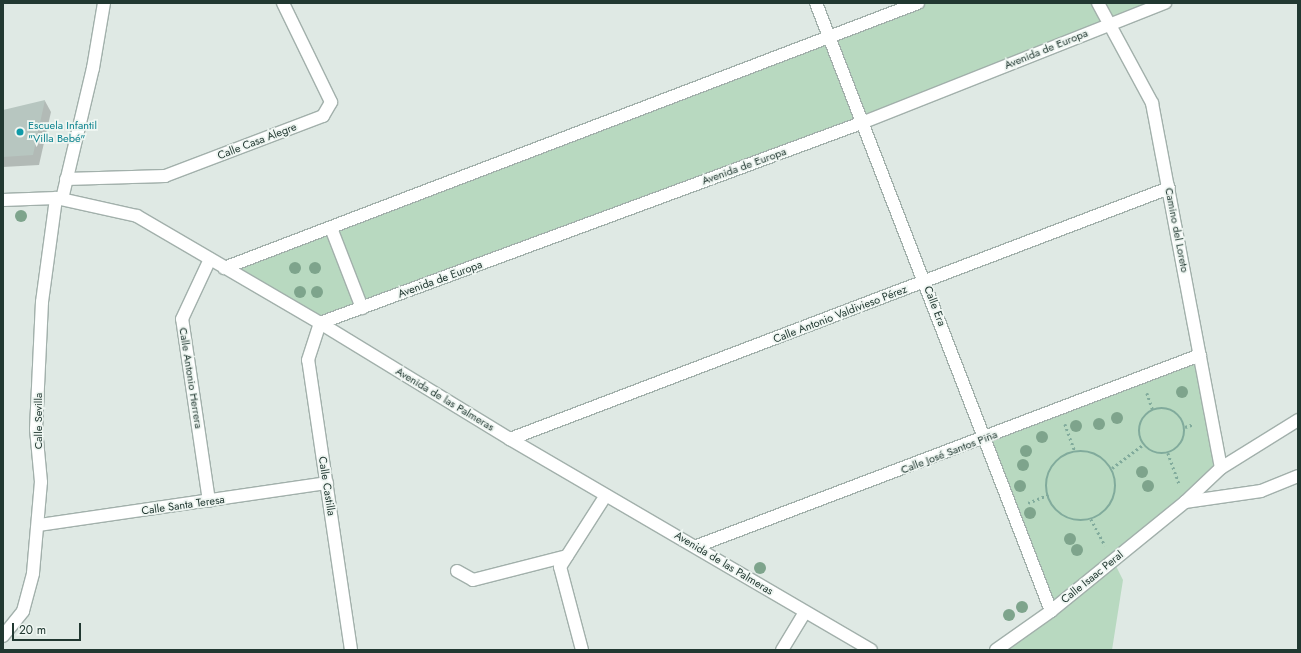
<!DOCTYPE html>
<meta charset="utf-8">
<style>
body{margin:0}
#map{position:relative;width:1301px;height:653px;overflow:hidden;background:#dfe9e4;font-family:Jost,sans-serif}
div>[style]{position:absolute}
.green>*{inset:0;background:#b8d9c0}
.shadow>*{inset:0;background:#0003}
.building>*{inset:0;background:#b7c6c0}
.path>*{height:2.5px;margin-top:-1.25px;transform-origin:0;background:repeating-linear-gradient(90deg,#81ab9c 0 2px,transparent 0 5px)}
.path>.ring{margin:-1.25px;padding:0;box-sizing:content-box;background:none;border:2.5px solid #81ab9c;border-radius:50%}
.roads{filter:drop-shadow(1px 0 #a2b0ab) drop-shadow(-1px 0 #a2b0ab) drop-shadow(0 1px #a2b0ab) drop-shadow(0 -1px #a2b0ab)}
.street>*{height:12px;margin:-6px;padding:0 6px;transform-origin:6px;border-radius:6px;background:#fff}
.secondary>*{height:12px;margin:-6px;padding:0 6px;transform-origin:6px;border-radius:6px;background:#fff}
.trees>*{width:12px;height:12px;margin:-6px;border-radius:50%;background:#7ea48c}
.dots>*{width:11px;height:11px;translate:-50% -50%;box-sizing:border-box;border:2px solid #eff6f2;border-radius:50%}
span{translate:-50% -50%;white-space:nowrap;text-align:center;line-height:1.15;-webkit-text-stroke:3.5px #eff6f2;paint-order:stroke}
.street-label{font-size:11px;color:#213831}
.culture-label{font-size:11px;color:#0d838f}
.left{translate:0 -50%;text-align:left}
.frame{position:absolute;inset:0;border:4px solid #213831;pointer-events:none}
.scale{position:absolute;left:12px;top:623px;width:69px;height:18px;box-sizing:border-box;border:2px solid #213831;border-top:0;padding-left:5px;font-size:12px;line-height:14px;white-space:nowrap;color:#213831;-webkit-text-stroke:3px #eff6f2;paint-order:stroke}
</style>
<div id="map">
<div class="green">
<div style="clip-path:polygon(918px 3px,1165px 3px,320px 323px,224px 268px)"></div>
<div style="clip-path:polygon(1200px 355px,1221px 468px,1113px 560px,1123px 580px,1112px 650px,996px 650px,1051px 611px,986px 438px)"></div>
</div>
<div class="shadow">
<div style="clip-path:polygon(45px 101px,51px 112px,39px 165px,3px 167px,3px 111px)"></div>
</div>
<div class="building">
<div style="clip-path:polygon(45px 100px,33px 155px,3px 157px,3px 110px)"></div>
</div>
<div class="path">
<div style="left:1147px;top:393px;width:18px;rotate:71deg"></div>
<div class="ring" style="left:1139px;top:408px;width:43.5px;height:43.5px"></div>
<div style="left:1065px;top:424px;width:29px;rotate:70deg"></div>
<div style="left:1185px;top:427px;width:9px;rotate:-18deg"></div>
<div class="ring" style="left:1046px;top:451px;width:67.5px;height:67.5px"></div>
<div style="left:1168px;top:453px;width:32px;rotate:70deg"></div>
<div style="left:1112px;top:468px;width:39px;rotate:-37deg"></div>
<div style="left:1028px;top:503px;width:22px;rotate:-22deg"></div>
<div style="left:1091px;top:519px;width:30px;rotate:62deg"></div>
</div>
<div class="roads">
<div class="street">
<div style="left:816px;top:3px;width:652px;rotate:68.87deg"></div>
<div style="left:1098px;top:3px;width:114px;rotate:61.6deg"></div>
<div style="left:1152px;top:103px;width:371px;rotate:79.3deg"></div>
<div style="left:66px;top:179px;width:99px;rotate:-1.7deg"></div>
<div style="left:165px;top:176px;width:169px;rotate:-20.8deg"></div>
<div style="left:323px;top:116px;width:16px;rotate:-60deg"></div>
<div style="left:331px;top:102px;width:110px;rotate:-115.9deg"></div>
<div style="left:62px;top:199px;width:135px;rotate:-76.7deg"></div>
<div style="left:93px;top:68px;width:66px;rotate:-80.4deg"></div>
<div style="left:331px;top:228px;width:86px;rotate:68.8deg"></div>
<div style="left:224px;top:268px;width:743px;rotate:-20.9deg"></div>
<div style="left:510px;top:439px;width:705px;rotate:-20.85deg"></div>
<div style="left:209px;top:501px;width:184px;rotate:-98.4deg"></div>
<div style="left:182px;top:319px;width:66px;rotate:-65deg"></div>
<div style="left:1185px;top:502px;width:77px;rotate:-8.2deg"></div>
<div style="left:1261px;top:491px;width:40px;rotate:-22deg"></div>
<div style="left:39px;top:525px;width:291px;rotate:-8.3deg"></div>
<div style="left:697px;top:546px;width:538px;rotate:-20.79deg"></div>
<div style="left:457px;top:571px;width:18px;rotate:29deg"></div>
<div style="left:473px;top:580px;width:97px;rotate:-14.3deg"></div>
<div style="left:3px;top:636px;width:32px;rotate:-51deg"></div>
<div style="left:23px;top:611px;width:39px;rotate:-75deg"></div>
<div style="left:33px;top:573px;width:91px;rotate:-85deg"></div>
<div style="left:41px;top:482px;width:53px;rotate:-95.4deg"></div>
<div style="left:36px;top:429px;width:127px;rotate:-87.3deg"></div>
<div style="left:42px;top:302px;width:105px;rotate:-82.3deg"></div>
<div style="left:351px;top:650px;width:293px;rotate:-98.4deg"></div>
<div style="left:308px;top:360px;width:39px;rotate:-72deg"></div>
<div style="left:320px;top:323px;width:580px;rotate:-20.28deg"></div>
<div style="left:864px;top:122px;width:324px;rotate:-21.6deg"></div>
<div style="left:582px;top:650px;width:86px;rotate:-104.8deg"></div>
<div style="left:560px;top:567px;width:85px;rotate:-57.4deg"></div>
<div style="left:782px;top:650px;width:44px;rotate:-58.8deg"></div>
</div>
<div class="secondary">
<div style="left:3px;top:200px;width:53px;rotate:-2.2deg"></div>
<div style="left:56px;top:198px;width:83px;rotate:12.5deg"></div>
<div style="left:137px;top:216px;width:212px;rotate:30.3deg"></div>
<div style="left:320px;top:323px;width:223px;rotate:31.4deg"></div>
<div style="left:510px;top:439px;width:418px;rotate:30.3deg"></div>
<div style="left:996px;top:650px;width:67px;rotate:-35.3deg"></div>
<div style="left:1051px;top:611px;width:173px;rotate:-39.1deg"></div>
<div style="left:1185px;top:502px;width:50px;rotate:-43.4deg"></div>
<div style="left:1221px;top:468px;width:91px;rotate:-31.9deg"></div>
</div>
</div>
<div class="trees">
<div style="left:21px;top:216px"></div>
<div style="left:295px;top:268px"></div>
<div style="left:315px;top:268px"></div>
<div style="left:300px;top:292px"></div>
<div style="left:317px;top:292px"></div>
<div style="left:1182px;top:392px"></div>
<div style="left:1117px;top:418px"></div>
<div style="left:1099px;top:424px"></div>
<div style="left:1076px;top:426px"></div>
<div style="left:1042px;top:437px"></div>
<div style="left:1026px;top:451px"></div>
<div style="left:1023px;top:465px"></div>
<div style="left:1142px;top:472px"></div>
<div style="left:1020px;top:486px"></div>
<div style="left:1148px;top:486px"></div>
<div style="left:1030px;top:513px"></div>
<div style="left:1070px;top:539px"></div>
<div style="left:1077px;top:550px"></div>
<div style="left:760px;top:568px"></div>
<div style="left:1022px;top:607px"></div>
<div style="left:1009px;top:615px"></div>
</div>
<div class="dots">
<div style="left:20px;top:132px;background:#0f9aa8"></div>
</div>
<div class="street-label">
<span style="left:1046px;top:49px;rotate:-22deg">Avenida de Europa</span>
<span style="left:257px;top:141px;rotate:-21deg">Calle Casa Alegre</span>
<span style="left:744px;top:166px;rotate:-20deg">Avenida de Europa</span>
<span style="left:1177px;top:230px;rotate:79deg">Camino del Loreto</span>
<span style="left:440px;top:279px;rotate:-20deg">Avenida de Europa</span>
<span style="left:935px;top:306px;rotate:69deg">Calle Era</span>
<span style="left:840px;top:314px;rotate:-21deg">Calle Antonio Valdivieso Pérez</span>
<span style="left:191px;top:378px;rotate:81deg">Calle Antonio Herrera</span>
<span style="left:445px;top:399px;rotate:31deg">Avenida de las Palmeras</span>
<span style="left:38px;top:421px;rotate:-90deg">Calle Sevilla</span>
<span style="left:949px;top:452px;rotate:-21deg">Calle José Santos Piña</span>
<span style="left:327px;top:486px;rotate:81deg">Calle Castilla</span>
<span style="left:183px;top:505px;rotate:-8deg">Calle Santa Teresa</span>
<span style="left:724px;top:563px;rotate:31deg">Avenida de las Palmeras</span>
<span style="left:1092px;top:577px;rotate:-39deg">Calle Isaac Peral</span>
</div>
<div class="culture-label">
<span class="left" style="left:28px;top:132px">Escuela Infantil<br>"Villa Bebé"</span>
</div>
<div class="frame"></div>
<div class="scale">20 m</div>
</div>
